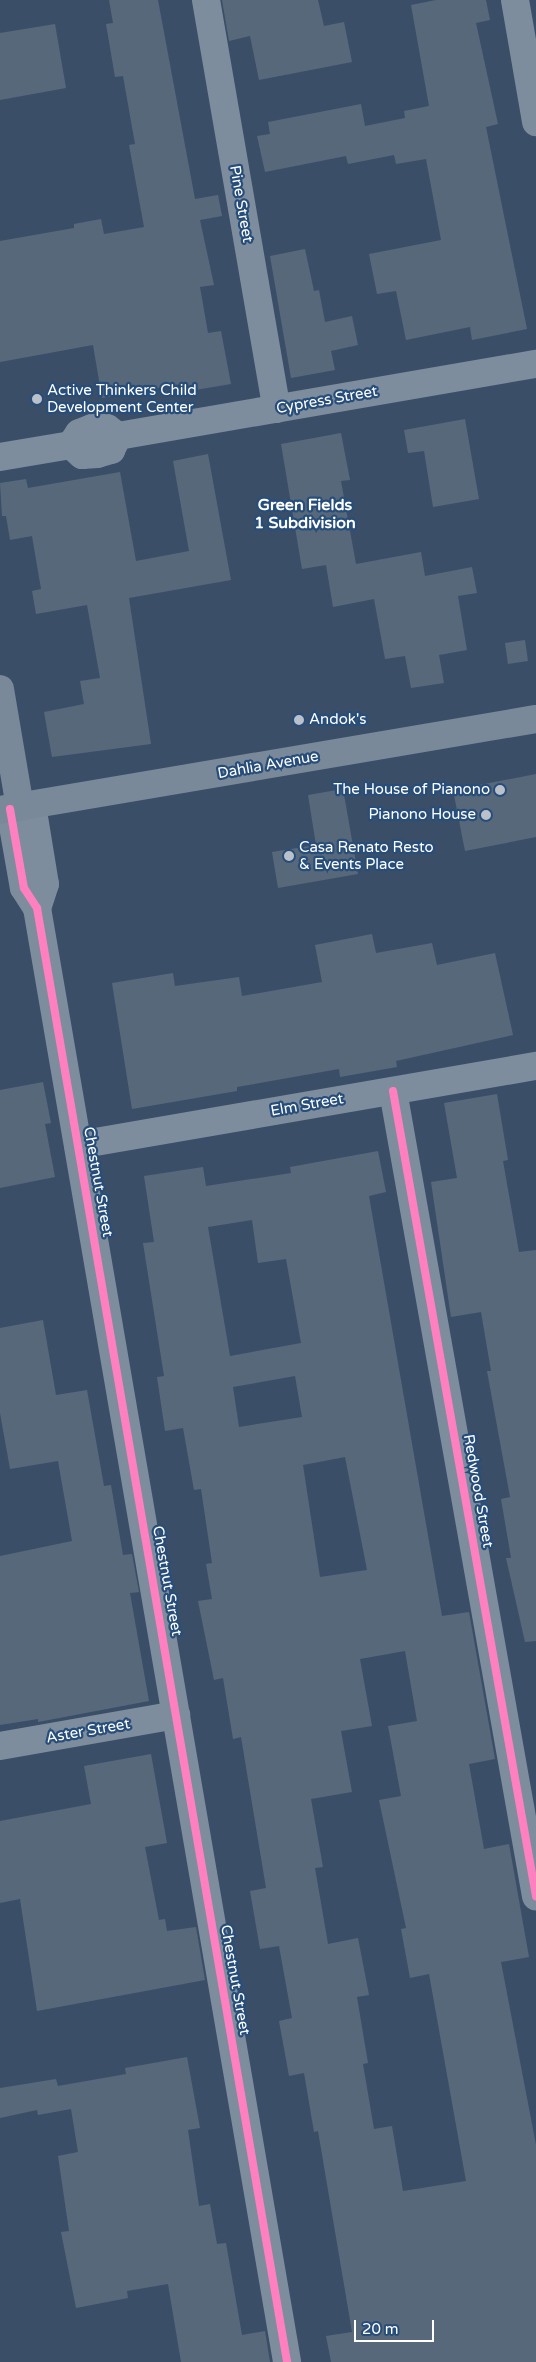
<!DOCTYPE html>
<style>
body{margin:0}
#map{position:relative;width:536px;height:2362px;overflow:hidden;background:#3a4f67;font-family:"Varela Round",sans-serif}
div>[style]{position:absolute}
.building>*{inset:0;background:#57687b}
.street>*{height:28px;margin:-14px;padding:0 14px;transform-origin:14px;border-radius:14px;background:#7e8d9e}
.secondary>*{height:28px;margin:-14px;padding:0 14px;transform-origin:14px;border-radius:14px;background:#7a899a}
.cycleway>*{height:8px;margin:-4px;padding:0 4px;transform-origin:4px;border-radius:4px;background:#ff80c0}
.dots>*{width:14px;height:14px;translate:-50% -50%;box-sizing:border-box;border:2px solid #274e7a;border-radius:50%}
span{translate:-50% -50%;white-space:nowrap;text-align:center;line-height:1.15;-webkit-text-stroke:4.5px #274e7a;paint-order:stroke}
.street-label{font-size:15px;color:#fff}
.poi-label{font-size:15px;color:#fff}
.left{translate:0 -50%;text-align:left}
.right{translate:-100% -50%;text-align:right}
.neighbourhood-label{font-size:16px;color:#fff;font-weight:700}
.scale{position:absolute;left:354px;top:2320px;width:80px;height:22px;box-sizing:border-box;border:2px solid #fff;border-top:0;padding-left:6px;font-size:15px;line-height:18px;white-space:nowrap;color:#fff;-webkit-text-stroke:4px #274e7a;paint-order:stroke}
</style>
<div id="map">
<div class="building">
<div style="clip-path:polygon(109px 0,158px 0,195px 199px,218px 195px,222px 216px,200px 220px,214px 285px,200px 287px,208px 333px,221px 331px,231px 384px,183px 392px,181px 384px,102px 398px,93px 345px,0 362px,0 241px,74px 228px,74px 224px,101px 219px,104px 234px,144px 227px,129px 145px,135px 144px,123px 76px,115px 77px,106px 24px,113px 23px)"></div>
<div style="clip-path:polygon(222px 0,318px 0,324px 26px,344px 22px,352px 62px,259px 80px,250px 36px,229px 41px)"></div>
<div style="clip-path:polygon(436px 0,486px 0,490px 20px,476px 23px,498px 124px,486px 127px,527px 329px,472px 340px,470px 327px,406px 340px,396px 291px,377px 294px,369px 254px,441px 240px,426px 159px,396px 164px,394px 155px,348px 164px,346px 156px,265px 172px,257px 136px,270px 134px,268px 122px,361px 104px,365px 126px,405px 118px,404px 111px,429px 106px,411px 5px)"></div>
<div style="clip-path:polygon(55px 24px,66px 88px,0 100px,0 33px)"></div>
<div style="clip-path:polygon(305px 249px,314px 291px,319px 290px,325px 322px,352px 316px,358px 345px,331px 351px,335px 370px,291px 378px,270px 256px)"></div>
<div style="clip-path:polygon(465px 419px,479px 499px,433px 507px,424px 451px,408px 453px,404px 430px)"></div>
<div style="clip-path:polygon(341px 433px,350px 480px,341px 481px,356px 564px,421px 552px,425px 576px,472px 567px,477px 593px,458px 596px,467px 650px,439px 655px,444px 683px,411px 688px,405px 656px,385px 659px,374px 599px,333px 607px,326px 565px,302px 569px,281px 444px)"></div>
<div style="clip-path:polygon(208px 454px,231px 580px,129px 598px,151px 744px,52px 757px,44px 712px,84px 704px,80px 681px,100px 678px,87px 605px,36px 614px,32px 591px,41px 589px,32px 536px,10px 540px,6px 516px,2px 516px,0 483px,26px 479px,28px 488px,120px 472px,136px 561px,189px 551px,173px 461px)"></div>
<div style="clip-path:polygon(525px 640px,528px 661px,508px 664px,505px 643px)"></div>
<div style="clip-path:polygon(536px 774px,536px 837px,465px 851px,453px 790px)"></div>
<div style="clip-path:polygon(343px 789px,358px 874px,278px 888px,272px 852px,316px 845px,308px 795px)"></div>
<div style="clip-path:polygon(372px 934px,376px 953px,432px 943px,437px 965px,495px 953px,513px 1035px,396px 1061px,397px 1067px,340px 1077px,339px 1069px,237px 1087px,237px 1091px,132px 1109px,112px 983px,173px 973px,175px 986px,239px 977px,242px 996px,322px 982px,315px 945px)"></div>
<div style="clip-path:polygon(43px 1082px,51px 1123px,45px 1124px,55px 1177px,0 1188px,0 1090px)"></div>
<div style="clip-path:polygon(497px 1094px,508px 1160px,503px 1161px,519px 1252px,536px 1250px,536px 1641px,525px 1642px,506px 1558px,511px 1558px,501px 1499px,510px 1497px,487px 1371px,491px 1371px,481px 1312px,451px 1317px,431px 1182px,457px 1178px,444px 1103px)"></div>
<div style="clip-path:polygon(evenodd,378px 1151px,386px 1192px,369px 1196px,442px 1616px,469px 1612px,495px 1759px,469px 1764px,484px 1849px,509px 1844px,529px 1957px,501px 1962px,536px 2145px,536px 2362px,331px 2362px,326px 2336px,352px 2332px,318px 2131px,314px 2132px,304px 2073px,289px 2076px,279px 2021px,292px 2018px,279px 1946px,260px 1949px,250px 1891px,266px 1888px,241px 1737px,233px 1739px,223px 1678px,214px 1680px,198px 1601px,212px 1599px,206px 1564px,212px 1563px,201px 1489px,194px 1490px,183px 1428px,165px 1431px,157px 1377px,164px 1376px,143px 1243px,154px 1242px,144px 1176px,203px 1167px,206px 1186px,291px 1173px,290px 1167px,378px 1151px,252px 1220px,258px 1263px,286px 1259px,301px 1343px,230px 1356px,208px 1227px,252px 1220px,378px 1151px,295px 1376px,302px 1417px,239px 1427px,233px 1387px,295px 1376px,378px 1151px,345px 1457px,367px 1570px,320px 1577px,303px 1465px,345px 1457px,378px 1151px,405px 1651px,417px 1721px,388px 1726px,401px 1796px,379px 1800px,406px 1928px,401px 1929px,410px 1978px,429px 1974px,466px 2181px,403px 2191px,392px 2126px,374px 2129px,363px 2064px,368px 2063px,357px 1997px,369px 1995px,358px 1938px,328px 1944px,315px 1868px,323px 1867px,311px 1799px,352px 1792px,341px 1731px,372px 1726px,360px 1659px,405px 1651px)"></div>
<div style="clip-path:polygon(43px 1320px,56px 1395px,87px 1390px,104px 1486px,111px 1485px,123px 1555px,132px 1554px,139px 1592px,130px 1593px,149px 1701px,38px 1722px,38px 1719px,0 1725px,0 1556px,72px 1541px,58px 1461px,10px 1469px,0 1413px,0 1328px)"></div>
<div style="clip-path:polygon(151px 1754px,167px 1843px,145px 1847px,159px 1920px,165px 1919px,167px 1931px,196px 1927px,205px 1980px,37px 2011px,20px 1899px,0 1903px,0 1821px,91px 1804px,84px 1766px)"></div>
<div style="clip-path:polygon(187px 2057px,200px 2128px,188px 2130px,199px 2206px,210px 2204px,217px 2244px,226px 2243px,242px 2335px,265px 2331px,270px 2362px,181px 2362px,168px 2284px,127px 2291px,128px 2298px,76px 2308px,61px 2232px,69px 2231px,58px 2156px,78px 2152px,71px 2109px,38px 2115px,37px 2110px,0 2118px,0 2088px,56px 2079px,58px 2086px,126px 2074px,125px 2068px)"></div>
</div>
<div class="street">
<div style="left:206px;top:0;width:415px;rotate:80.2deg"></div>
<div style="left:515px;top:0;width:124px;rotate:80.2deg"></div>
<div style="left:71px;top:445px;width:15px;rotate:42deg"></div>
<div style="left:82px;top:455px;width:15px;rotate:-4deg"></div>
<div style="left:97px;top:454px;width:15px;rotate:-16deg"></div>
<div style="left:111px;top:450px;width:16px;rotate:-63deg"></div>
<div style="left:0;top:457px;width:72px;rotate:-9.6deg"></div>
<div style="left:71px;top:445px;width:14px;rotate:-56deg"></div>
<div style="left:79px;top:433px;width:14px;rotate:-21deg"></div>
<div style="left:92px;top:428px;width:15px"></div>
<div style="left:107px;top:428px;width:14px;rotate:36deg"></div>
<div style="left:118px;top:436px;width:424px;rotate:-9.8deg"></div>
<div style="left:32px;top:805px;width:80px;rotate:80.7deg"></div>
<div style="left:45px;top:884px;width:25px;rotate:108deg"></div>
<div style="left:10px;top:809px;width:80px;rotate:80deg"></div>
<div style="left:24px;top:888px;width:24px;rotate:57deg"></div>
<div style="left:37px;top:908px;width:1475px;rotate:80.24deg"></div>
<div style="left:393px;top:1091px;width:818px;rotate:79.93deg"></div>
<div style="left:78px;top:1145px;width:465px;rotate:-9.8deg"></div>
<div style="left:0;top:1746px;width:179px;rotate:-10deg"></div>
</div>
<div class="secondary">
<div style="left:0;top:689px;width:120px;rotate:80.4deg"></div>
<div style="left:0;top:810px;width:544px;rotate:-9.64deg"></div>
</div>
<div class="cycleway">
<div style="left:10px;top:809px;width:80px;rotate:80deg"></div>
<div style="left:24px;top:888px;width:24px;rotate:57deg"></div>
<div style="left:37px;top:908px;width:1475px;rotate:80.24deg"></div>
<div style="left:393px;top:1091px;width:818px;rotate:79.93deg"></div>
</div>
<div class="dots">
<div style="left:37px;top:399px;background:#bac1ca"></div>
<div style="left:299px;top:720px;background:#bac1ca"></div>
<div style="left:500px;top:790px;background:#bac1ca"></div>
<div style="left:486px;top:815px;background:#bac1ca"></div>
<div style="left:289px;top:856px;background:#bac1ca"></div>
</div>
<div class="street-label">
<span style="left:241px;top:204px;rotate:80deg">Pine Street</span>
<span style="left:327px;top:400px;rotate:-10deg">Cypress Street</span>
<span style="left:268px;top:765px;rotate:-10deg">Dahlia Avenue</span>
<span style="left:307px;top:1105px;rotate:-10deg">Elm Street</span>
<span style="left:98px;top:1182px;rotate:80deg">Chestnut Street</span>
<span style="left:478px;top:1491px;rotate:80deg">Redwood Street</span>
<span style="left:167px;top:1581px;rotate:80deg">Chestnut Street</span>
<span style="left:88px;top:1731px;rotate:-10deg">Aster Street</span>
<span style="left:235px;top:1980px;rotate:80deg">Chestnut Street</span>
</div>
<div class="poi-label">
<span class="left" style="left:47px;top:399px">Active Thinkers Child<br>Development Center</span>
<span class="left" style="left:309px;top:720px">Andok's</span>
<span class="right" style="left:490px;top:790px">The House of Pianono</span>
<span class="right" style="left:476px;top:815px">Pianono House</span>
<span class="left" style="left:299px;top:856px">Casa Renato Resto<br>&amp; Events Place</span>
</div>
<div class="neighbourhood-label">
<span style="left:305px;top:514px">Green Fields<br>1 Subdivision</span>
</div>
<div class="scale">20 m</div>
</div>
